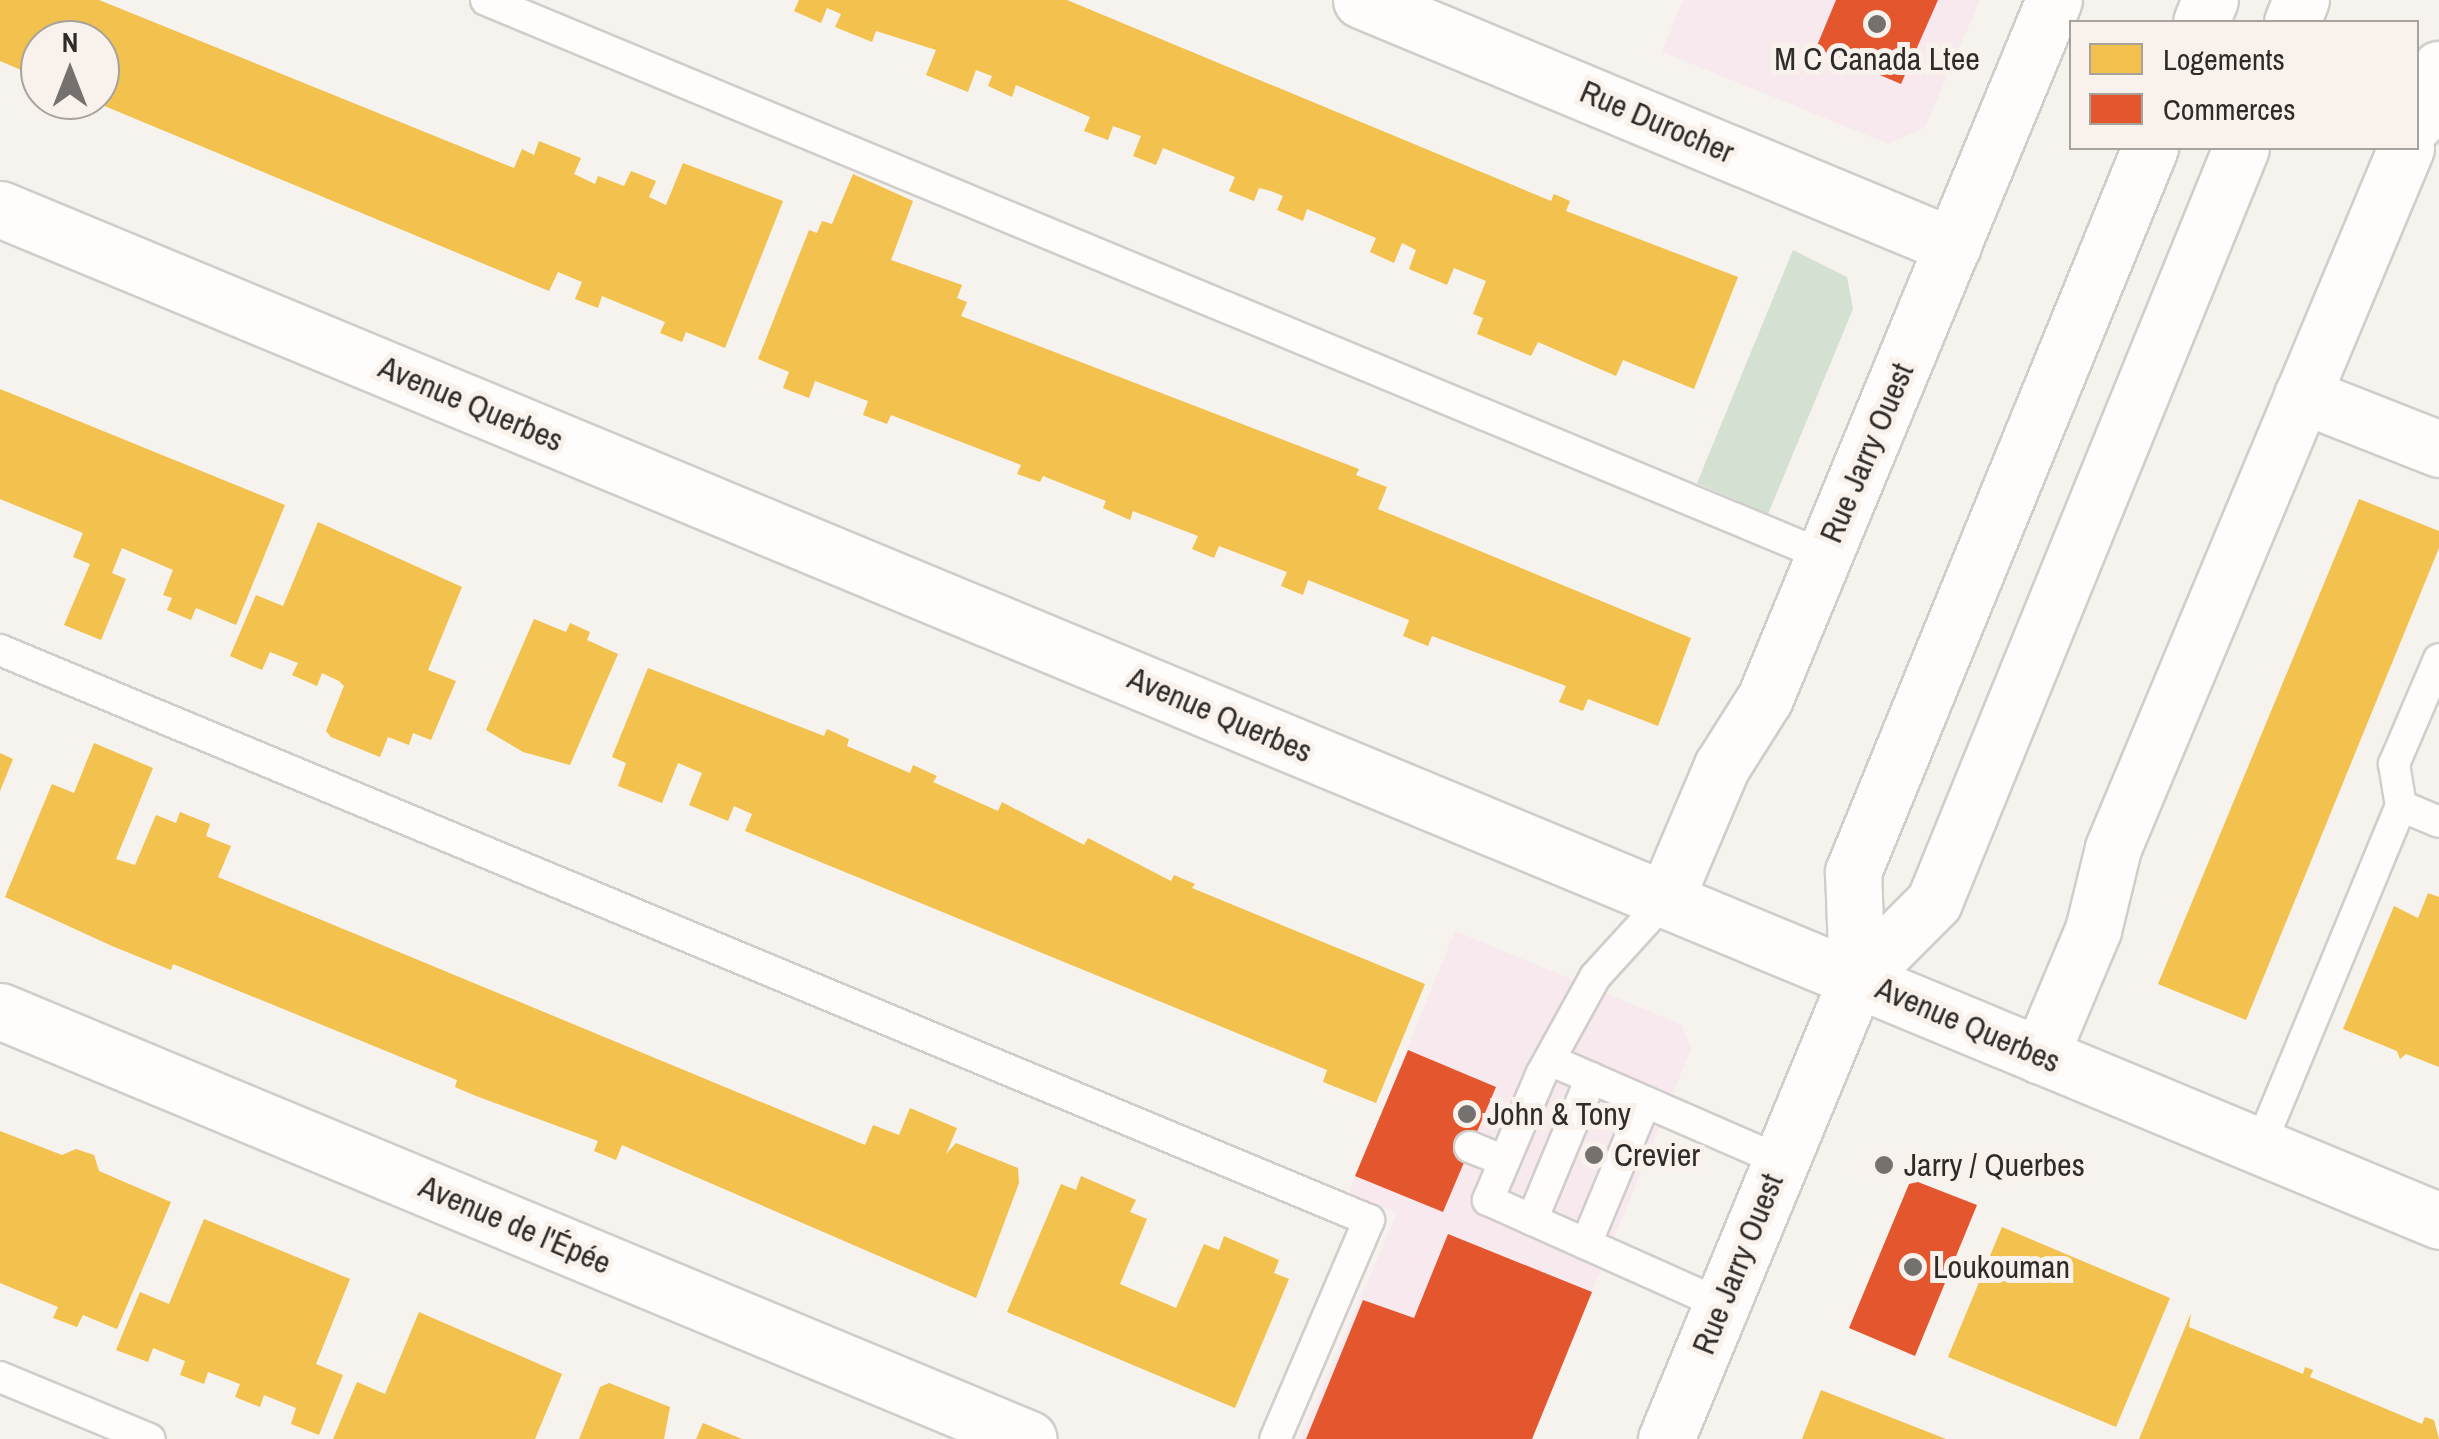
<!DOCTYPE html>
<meta charset="utf-8">
<style>
body{margin:0}
#map{position:relative;width:2439px;height:1439px;overflow:hidden;background:#f6f2ee;font-family:"Archivo Narrow",sans-serif}
div>[style]{position:absolute}
.commercial>*{inset:0;background:#f8e9ee}
.green>*{inset:0;background:#d3e0d2}
.homes>*{inset:0;background:#f2c14e}
.shops>*{inset:0;background:#e4572e}
.roads{filter:drop-shadow(2px 0 #d0cdca) drop-shadow(-2px 0 #d0cdca) drop-shadow(0 2px #d0cdca) drop-shadow(0 -2px #d0cdca)}
.lane>*{height:30px;margin:-15px;padding:0 15px;transform-origin:15px;border-radius:15px;background:#fefdfc}
.street>*{height:55px;margin:-27.5px;padding:0 27.5px;transform-origin:27.5px;border-radius:27.5px;background:#fefdfc}
.secondary>*{height:55px;margin:-27.5px;padding:0 27.5px;transform-origin:27.5px;border-radius:27.5px;background:#fefdfc}
.dots>*{width:28px;height:28px;translate:-50% -50%;box-sizing:border-box;border:5px solid #f9f1eb;border-radius:50%}
span{translate:-50% -50%;white-space:nowrap;text-align:center;line-height:1.15;-webkit-text-stroke:10px #f9f1eb;paint-order:stroke}
.poi-label{font-size:32px;color:#2e2b29}
.left{translate:0 -50%;text-align:left}
.street-label{font-size:32px;color:#2e2b29}
.legend{position:absolute;left:2069px;top:20px;width:350px;height:130px;box-sizing:border-box;background:#f9f1eb;border:2px solid #a8a29d;margin:0;padding:12px 18px;list-style:none;font-size:30px;color:#2e2b29}
.legend li{display:flex;align-items:center;gap:20px;height:50px}
.legend b{width:50px;border:2px solid #a8a29d}
.north{position:absolute;left:20px;top:20px;width:100px;height:100px;box-sizing:border-box;background:#f9f1eb;border:2px solid #a8a29d;border-radius:50%;rotate:0deg;font-size:28px;font-weight:700;line-height:40px;text-align:center;color:#2e2b29}
.north::after{content:'';display:block;margin:auto;width:35px;height:45px;background:#74716e;clip-path:polygon(50% 0,100% 100%,50% 72%,0 100%)}
</style>
<div id="map">
<div class="commercial">
<div style="clip-path:polygon(1683px 0,1980px 0,1925px 127px,1889px 144px,1662px 52px)"></div>
<div style="clip-path:polygon(1455px 931px,1682px 1025px,1691px 1049px,1532px 1439px,1300px 1439px,1397px 1213px,1349px 1193px)"></div>
</div>
<div class="green">
<div style="clip-path:polygon(1793px 250px,1847px 277px,1853px 309px,1768px 514px,1697px 483px)"></div>
</div>
<div class="homes">
<div style="clip-path:polygon(0 0,99px 0,514px 168px,522px 149px,534px 155px,539px 141px,581px 158px,574px 174px,595px 184px,598px 176px,624px 186px,631px 171px,656px 181px,649px 197px,666px 205px,683px 163px,783px 201px,725px 348px,686px 332px,682px 342px,660px 333px,665px 322px,602px 296px,598px 308px,575px 299px,582px 282px,558px 272px,549px 291px,90px 100px,100px 100px,100px 40px,40px 40px,40px 78px,0 61px)"></div>
<div style="clip-path:polygon(799px 0,1067px 0,1551px 201px,1554px 194px,1570px 201px,1566px 211px,1738px 277px,1694px 389px,1623px 360px,1616px 376px,1538px 342px,1531px 356px,1477px 334px,1483px 318px,1473px 314px,1486px 281px,1454px 268px,1447px 285px,1409px 269px,1416px 250px,1402px 243px,1394px 263px,1370px 252px,1376px 238px,1307px 209px,1303px 221px,1277px 210px,1283px 196px,1271px 191px,1259px 188px,1254px 201px,1229px 191px,1235px 177px,1163px 148px,1156px 165px,1133px 156px,1141px 136px,1113px 126px,1108px 140px,1084px 131px,1090px 117px,1016px 85px,1012px 97px,988px 86px,992px 76px,976px 70px,968px 92px,926px 75px,936px 50px,876px 31px,872px 42px,835px 27px,841px 14px,827px 8px,821px 23px,794px 11px)"></div>
<div style="clip-path:polygon(853px 174px,913px 201px,891px 260px,962px 285px,957px 298px,967px 302px,961px 316px,1359px 469px,1356px 475px,1387px 487px,1378px 509px,1691px 638px,1658px 726px,1588px 699px,1583px 711px,1559px 702px,1566px 686px,1432px 636px,1428px 646px,1403px 636px,1409px 620px,1308px 580px,1303px 595px,1281px 586px,1287px 572px,1219px 546px,1214px 558px,1192px 549px,1198px 536px,1133px 511px,1130px 520px,1103px 508px,1106px 501px,1043px 476px,1040px 482px,1017px 474px,1021px 465px,891px 415px,887px 424px,863px 415px,868px 401px,815px 381px,809px 398px,783px 388px,789px 372px,758px 359px,809px 230px,817px 233px,822px 221px,832px 224px)"></div>
<div style="clip-path:polygon(0 389px,285px 505px,236px 625px,196px 608px,191px 620px,167px 610px,172px 598px,163px 595px,173px 570px,122px 548px,112px 573px,126px 579px,101px 640px,64px 625px,90px 564px,73px 557px,83px 533px,0 499px)"></div>
<div style="clip-path:polygon(2359px 499px,2439px 531px,2439px 548px,2246px 1020px,2158px 984px)"></div>
<div style="clip-path:polygon(318px 522px,462px 587px,428px 670px,456px 681px,431px 740px,413px 733px,409px 745px,388px 737px,380px 757px,331px 737px,326px 731px,344px 686px,339px 681px,322px 673px,317px 686px,292px 675px,298px 663px,270px 652px,262px 670px,230px 656px,256px 595px,283px 606px)"></div>
<div style="clip-path:polygon(534px 619px,566px 632px,570px 623px,590px 632px,587px 640px,618px 654px,570px 765px,523px 752px,486px 730px)"></div>
<div style="clip-path:polygon(648px 668px,824px 736px,827px 729px,849px 739px,847px 746px,910px 773px,913px 765px,937px 776px,933px 782px,998px 811px,1002px 802px,1084px 845px,1088px 838px,1171px 881px,1174px 875px,1195px 884px,1192px 888px,1425px 984px,1376px 1103px,1323px 1082px,1327px 1070px,745px 831px,752px 814px,734px 806px,728px 821px,689px 805px,702px 773px,678px 763px,662px 803px,618px 786px,626px 763px,612px 757px)"></div>
<div style="clip-path:polygon(94px 743px,153px 768px,116px 859px,135px 865px,156px 815px,176px 823px,180px 812px,210px 824px,206px 836px,231px 846px,218px 877px,865px 1145px,873px 1125px,899px 1135px,910px 1108px,957px 1128px,946px 1154px,956px 1143px,1018px 1168px,1019px 1183px,976px 1298px,622px 1145px,616px 1160px,594px 1151px,598px 1141px,476px 1096px,455px 1087px,457px 1080px,173px 964px,171px 970px,112px 946px,5px 897px,52px 784px,74px 793px)"></div>
<div style="clip-path:polygon(0 753px,13px 759px,0 791px)"></div>
<div style="clip-path:polygon(2428px 893px,2439px 897px,2439px 1067px,2406px 1054px,2400px 1059px,2397px 1051px,2343px 1029px,2394px 906px,2418px 918px)"></div>
<div style="clip-path:polygon(0 1131px,62px 1155px,76px 1149px,94px 1155px,99px 1171px,171px 1202px,117px 1329px,83px 1315px,77px 1327px,53px 1318px,58px 1307px,0 1283px)"></div>
<div style="clip-path:polygon(1081px 1176px,1136px 1200px,1130px 1212px,1147px 1219px,1120px 1284px,1176px 1308px,1204px 1244px,1219px 1250px,1224px 1236px,1279px 1260px,1274px 1273px,1289px 1279px,1235px 1408px,1007px 1312px,1061px 1184px,1076px 1190px)"></div>
<div style="clip-path:polygon(204px 1219px,350px 1279px,316px 1364px,343px 1375px,319px 1435px,291px 1424px,296px 1408px,264px 1395px,260px 1407px,235px 1397px,240px 1384px,208px 1372px,204px 1384px,180px 1375px,185px 1361px,153px 1348px,148px 1362px,116px 1350px,140px 1292px,169px 1304px)"></div>
<div style="clip-path:polygon(2002px 1227px,2170px 1298px,2116px 1427px,1948px 1357px)"></div>
<div style="clip-path:polygon(419px 1312px,562px 1374px,535px 1439px,333px 1439px,357px 1382px,385px 1394px)"></div>
<div style="clip-path:polygon(2191px 1313px,2189px 1327px,2303px 1374px,2305px 1367px,2313px 1370px,2310px 1377px,2422px 1424px,2425px 1417px,2434px 1420px,2439px 1439px,2139px 1439px)"></div>
<div style="clip-path:polygon(609px 1383px,670px 1407px,664px 1439px,579px 1439px,600px 1387px)"></div>
<div style="clip-path:polygon(1821px 1390px,1946px 1439px,1802px 1439px)"></div>
<div style="clip-path:polygon(703px 1423px,742px 1439px,696px 1439px)"></div>
</div>
<div class="shops">
<div style="clip-path:polygon(1836px 0,1938px 0,1901px 84px,1816px 48px)"></div>
<div style="clip-path:polygon(1408px 1050px,1496px 1087px,1443px 1212px,1355px 1176px)"></div>
<div style="clip-path:polygon(1918px 1182px,1977px 1205px,1915px 1356px,1849px 1328px,1909px 1184px)"></div>
<div style="clip-path:polygon(1448px 1234px,1592px 1292px,1532px 1439px,1306px 1439px,1363px 1300px,1414px 1318px)"></div>
</div>
<div class="roads">
<div class="lane">
<div style="left:486px;top:0;width:1450px;rotate:22.55deg"></div>
<div style="left:0;top:650px;width:1483px;rotate:22.61deg"></div>
<div style="left:1369px;top:1220px;width:238px;rotate:113.2deg"></div>
<div style="left:2401px;top:806px;width:41px;rotate:22.8deg"></div>
<div style="left:1665px;top:900px;width:104px;rotate:132.3deg"></div>
<div style="left:1595px;top:977px;width:112px;rotate:118.9deg"></div>
<div style="left:1541px;top:1075px;width:136px;rotate:113deg"></div>
<div style="left:1488px;top:1200px;width:255px;rotate:24.1deg"></div>
<div style="left:1552px;top:1061px;width:250px;rotate:23.6deg"></div>
<div style="left:2260px;top:1146px;width:368px;rotate:-67.5deg"></div>
<div style="left:2401px;top:806px;width:43px;rotate:-99.5deg"></div>
<div style="left:2394px;top:764px;width:114px;rotate:-66.8deg"></div>
<div style="left:1470px;top:1147px;width:37px;rotate:22deg"></div>
<div style="left:1532px;top:1220px;width:154px;rotate:-67.4deg"></div>
<div style="left:1586px;top:1244px;width:154px;rotate:-67.4deg"></div>
<div style="left:0;top:1377px;width:162px;rotate:22.5deg"></div>
</div>
<div class="street">
<div style="left:1361px;top:0;width:641px;rotate:22.56deg"></div>
<div style="left:2416px;top:122px;width:58px;rotate:-66.5deg"></div>
<div style="left:2302px;top:395px;width:147px;rotate:21.5deg"></div>
<div style="left:1665px;top:900px;width:146px;rotate:-67deg"></div>
<div style="left:1722px;top:766px;width:80px;rotate:-57.7deg"></div>
<div style="left:1765px;top:698px;width:755px;rotate:-67.51deg"></div>
<div style="left:0;top:1011px;width:1114px;rotate:22.58deg"></div>
<div style="left:2040px;top:1056px;width:137px;rotate:-67.2deg"></div>
<div style="left:2093px;top:930px;width:84px;rotate:-76.3deg"></div>
<div style="left:2113px;top:848px;width:759px;rotate:-67.29deg"></div>
</div>
<div class="secondary">
<div style="left:2201px;top:22px;width:24px;rotate:-68deg"></div>
<div style="left:2292px;top:22px;width:24px;rotate:-68deg"></div>
<div style="left:0;top:209px;width:2641px;rotate:22.53deg"></div>
<div style="left:1857px;top:979px;width:109px;rotate:-45deg"></div>
<div style="left:1934px;top:902px;width:814px;rotate:-67.85deg"></div>
<div style="left:1666px;top:1439px;width:498px;rotate:-67.5deg"></div>
<div style="left:1857px;top:979px;width:107px;rotate:-92.1deg"></div>
<div style="left:1853px;top:872px;width:783px;rotate:-67.7deg"></div>
</div>
</div>
<div class="dots">
<div style="left:1877px;top:24px;background:#74716e"></div>
<div style="left:1467px;top:1114px;background:#74716e"></div>
<div style="left:1594px;top:1155px;background:#74716e"></div>
<div style="left:1884px;top:1165px;background:#74716e"></div>
<div style="left:1913px;top:1267px;background:#74716e"></div>
</div>
<div class="poi-label">
<span style="left:1877px;top:59px">M C Canada Ltee</span>
<span class="left" style="left:1487px;top:1114px">John &amp; Tony</span>
<span class="left" style="left:1614px;top:1155px">Crevier</span>
<span class="left" style="left:1904px;top:1165px">Jarry / Querbes</span>
<span class="left" style="left:1933px;top:1267px">Loukouman</span>
</div>
<div class="street-label">
<span style="left:1657px;top:122px;rotate:23deg">Rue Durocher</span>
<span style="left:471px;top:404px;rotate:23deg">Avenue Querbes</span>
<span style="left:1867px;top:453px;rotate:-67deg">Rue Jarry Ouest</span>
<span style="left:1220px;top:715px;rotate:23deg">Avenue Querbes</span>
<span style="left:1968px;top:1025px;rotate:23deg">Avenue Querbes</span>
<span style="left:515px;top:1225px;rotate:23deg">Avenue de l'Épée</span>
<span style="left:1738px;top:1264px;rotate:-68deg">Rue Jarry Ouest</span>
</div>
<ul class="legend">
<li><b style="height:28px;background:#f2c14e"></b>Logements</li>
<li><b style="height:28px;background:#e4572e"></b>Commerces</li>
</ul>
<div class="north">N</div>
</div>
